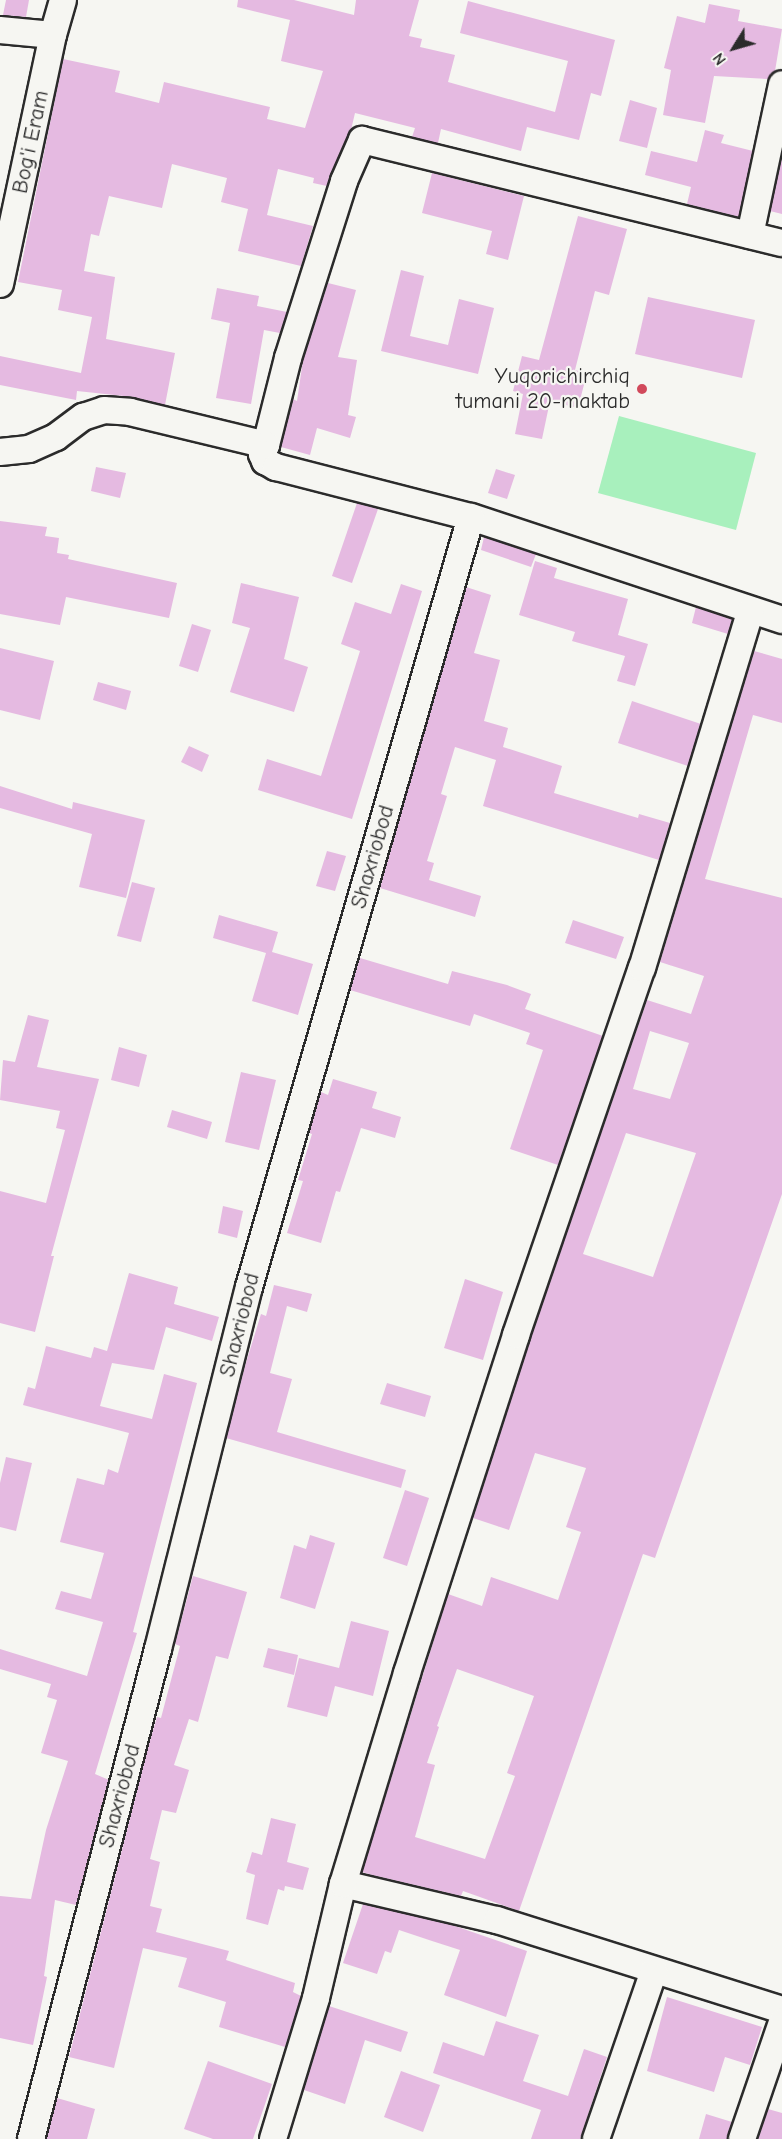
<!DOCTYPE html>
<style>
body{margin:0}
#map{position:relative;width:782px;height:2139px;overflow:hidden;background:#f6f6f2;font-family:"Comic Neue",sans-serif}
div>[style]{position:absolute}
.green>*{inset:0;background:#a8f0bd}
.building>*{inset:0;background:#e5bae1}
.roads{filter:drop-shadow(2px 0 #2b2b2b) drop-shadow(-2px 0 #2b2b2b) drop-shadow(0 2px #2b2b2b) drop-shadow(0 -2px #2b2b2b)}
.minor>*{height:26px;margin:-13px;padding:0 13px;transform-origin:13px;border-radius:13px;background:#f6f6f2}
.dots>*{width:16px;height:16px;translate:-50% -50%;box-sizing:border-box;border:3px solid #f6f6f2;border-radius:50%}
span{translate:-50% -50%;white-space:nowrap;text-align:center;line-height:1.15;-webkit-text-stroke:4.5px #f6f6f2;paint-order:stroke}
.street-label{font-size:22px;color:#2b2b2b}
.poi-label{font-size:22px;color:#2b2b2b}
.right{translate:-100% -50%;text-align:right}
.north{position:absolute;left:704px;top:18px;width:60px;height:60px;-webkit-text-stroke:4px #f6f6f2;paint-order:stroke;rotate:233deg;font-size:16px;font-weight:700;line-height:24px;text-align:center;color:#2b2b2b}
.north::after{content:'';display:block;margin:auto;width:21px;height:27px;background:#2b2b2b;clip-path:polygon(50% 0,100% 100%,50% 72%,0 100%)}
</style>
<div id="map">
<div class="green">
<div style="clip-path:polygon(619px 416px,756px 453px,736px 530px,598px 493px)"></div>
</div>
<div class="building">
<div style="clip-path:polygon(6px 0,29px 0,26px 17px,3px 15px)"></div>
<div style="clip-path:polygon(238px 0,294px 0,354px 15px,356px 0,419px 0,409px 36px,422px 39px,420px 47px,455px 55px,448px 82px,555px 112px,568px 61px,460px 33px,468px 1px,615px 40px,601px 96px,591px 93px,579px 140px,527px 127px,521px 151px,441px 129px,438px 143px,412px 137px,415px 128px,355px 113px,351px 130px,327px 186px,313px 183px,314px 178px,278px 169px,267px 215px,313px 226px,301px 266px,238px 251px,248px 209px,221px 202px,227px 178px,172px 164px,162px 208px,109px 196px,99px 236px,91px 234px,84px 271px,115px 277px,106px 339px,175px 353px,165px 405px,133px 397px,77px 391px,76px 400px,0 385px,0 356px,81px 373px,92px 317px,58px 310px,62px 290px,18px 282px,63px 59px,120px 71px,115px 92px,159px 103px,164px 82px,270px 107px,267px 119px,305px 128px,323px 71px,281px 61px,290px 20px,237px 7px)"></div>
<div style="clip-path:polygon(709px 4px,740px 10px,738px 21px,782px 29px,775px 71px,768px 79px,714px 76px,705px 123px,663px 115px,671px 70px,664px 68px,677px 16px,705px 23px)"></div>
<div style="clip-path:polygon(630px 100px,657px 108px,647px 148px,619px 141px)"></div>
<div style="clip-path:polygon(705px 130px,724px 135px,721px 143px,753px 151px,739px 217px,687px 204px,691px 187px,645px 175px,651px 151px,697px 162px)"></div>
<div style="clip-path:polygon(782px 158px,782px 214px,770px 211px)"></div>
<div style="clip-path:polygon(432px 173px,524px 196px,508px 260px,486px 254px,492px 231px,422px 213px)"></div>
<div style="clip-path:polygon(578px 216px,627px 229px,609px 295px,595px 291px,575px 370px,587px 373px,578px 408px,550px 401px,542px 439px,515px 434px,523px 394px,513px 391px,522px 356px,539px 360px)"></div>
<div style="clip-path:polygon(401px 270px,424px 276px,410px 336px,448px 345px,459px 299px,494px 308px,478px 374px,381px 351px)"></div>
<div style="clip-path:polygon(328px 283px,356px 290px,338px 357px,357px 360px,348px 415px,356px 417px,350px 438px,317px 428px,310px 455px,281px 447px,293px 399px,297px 401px,303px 360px)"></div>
<div style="clip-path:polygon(217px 288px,259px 296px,257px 306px,287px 312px,280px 333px,264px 330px,251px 404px,216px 398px,230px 323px,211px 319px)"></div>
<div style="clip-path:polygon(648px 297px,755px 320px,742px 378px,635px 354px)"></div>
<div style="clip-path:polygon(96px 467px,126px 473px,120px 498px,91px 491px)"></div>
<div style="clip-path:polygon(496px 469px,515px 475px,507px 499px,488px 493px)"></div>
<div style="clip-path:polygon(357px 503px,378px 509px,352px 583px,332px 576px)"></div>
<div style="clip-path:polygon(0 521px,47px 527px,45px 536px,59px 538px,57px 553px,69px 555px,68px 559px,177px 583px,169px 618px,66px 597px,60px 625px,0 614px)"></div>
<div style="clip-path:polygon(484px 537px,536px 554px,531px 567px,481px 550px)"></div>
<div style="clip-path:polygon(535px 561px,557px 568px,554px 578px,628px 599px,618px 635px,648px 644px,635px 686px,617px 681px,625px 656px,572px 641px,575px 632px,519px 615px)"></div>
<div style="clip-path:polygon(241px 583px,299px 597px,284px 659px,308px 667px,294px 712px,230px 692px,250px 628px,232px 623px)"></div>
<div style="clip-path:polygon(401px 584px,422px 591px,352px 819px,258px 790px,267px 759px,321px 776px,360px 651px,341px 644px,355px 602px,391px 614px)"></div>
<div style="clip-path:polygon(466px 587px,491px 595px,474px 653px,500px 660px,484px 721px,508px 728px,503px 747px,562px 766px,554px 793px,638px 818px,639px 814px,670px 823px,659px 860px,483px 806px,496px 760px,455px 747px,441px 794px,447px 796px,427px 861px,434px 863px,429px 880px,481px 896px,475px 917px,380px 888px)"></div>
<div style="clip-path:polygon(696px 607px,732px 619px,728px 634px,692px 623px)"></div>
<div style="clip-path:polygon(192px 624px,211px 630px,198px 672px,179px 666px)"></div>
<div style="clip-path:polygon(0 648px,54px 661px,40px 720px,0 710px)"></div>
<div style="clip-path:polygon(evenodd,754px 651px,782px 659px,782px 723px,753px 715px,705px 879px,782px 898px,782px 1194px,655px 1558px,643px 1554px,519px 1911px,463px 1891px,461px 1896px,372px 1875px,362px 1872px,448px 1594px,482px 1606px,491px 1577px,558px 1600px,581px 1532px,566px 1527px,586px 1468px,535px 1453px,509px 1530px,473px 1518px,530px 1340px,647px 1000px,691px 1014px,704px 976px,660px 962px,754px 651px,650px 1031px,689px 1043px,670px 1099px,633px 1089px,650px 1031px,754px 651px,626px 1133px,696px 1153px,653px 1277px,583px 1254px,626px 1133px,754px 651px,457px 1669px,534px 1696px,507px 1773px,515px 1776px,485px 1859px,415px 1837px,435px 1765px,427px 1763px,439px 1727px,437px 1726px,457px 1669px)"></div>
<div style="clip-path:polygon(98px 682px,131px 691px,126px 710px,93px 700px)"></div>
<div style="clip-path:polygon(632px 701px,701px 724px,688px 766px,618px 743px)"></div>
<div style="clip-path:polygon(189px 746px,209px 755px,202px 772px,181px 762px)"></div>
<div style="clip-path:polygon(0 786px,72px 809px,73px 802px,145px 820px,126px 898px,79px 887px,92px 834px,0 808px)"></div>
<div style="clip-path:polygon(327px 851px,346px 856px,335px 891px,316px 886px)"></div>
<div style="clip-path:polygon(132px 882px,155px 888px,141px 942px,117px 936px)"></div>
<div style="clip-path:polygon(219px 915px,278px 932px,272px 952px,313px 964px,298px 1015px,252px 1001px,266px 953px,213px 938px)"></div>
<div style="clip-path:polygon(573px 920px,624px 937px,616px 959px,565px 943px)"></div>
<div style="clip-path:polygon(360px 958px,448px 984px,452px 971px,507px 985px,531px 994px,525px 1009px,603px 1036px,558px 1165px,510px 1149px,543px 1050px,526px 1044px,530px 1033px,474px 1014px,470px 1026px,350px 990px)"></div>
<div style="clip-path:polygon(28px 1015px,49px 1020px,37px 1067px,99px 1079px,51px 1256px,54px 1256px,35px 1332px,0 1323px,0 1191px,46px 1203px,65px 1130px,56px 1128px,60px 1111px,0 1100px,3px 1060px,15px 1062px)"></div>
<div style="clip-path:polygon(119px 1047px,147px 1055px,139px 1087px,111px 1080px)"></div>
<div style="clip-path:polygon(241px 1072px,276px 1080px,259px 1150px,225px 1142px)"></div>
<div style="clip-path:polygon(333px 1079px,377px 1092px,372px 1108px,401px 1117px,395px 1138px,361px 1128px,340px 1192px,336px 1191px,321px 1243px,287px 1233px,303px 1181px,298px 1180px,312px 1134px,309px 1133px,321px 1092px,328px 1095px)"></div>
<div style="clip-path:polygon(172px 1110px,212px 1122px,207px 1139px,167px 1127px)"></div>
<div style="clip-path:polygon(223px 1206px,243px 1211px,237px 1238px,218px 1233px)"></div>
<div style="clip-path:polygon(129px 1273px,178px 1287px,174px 1304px,219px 1317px,212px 1341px,166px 1327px,154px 1370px,112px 1363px,100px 1406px,152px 1419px,164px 1374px,197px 1383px,133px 1632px,137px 1633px,95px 1774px,109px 1780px,76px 1905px,55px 1900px,44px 1976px,47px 1977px,33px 2045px,0 2038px,0 1896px,31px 1899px,46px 1830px,68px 1761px,41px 1753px,57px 1700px,47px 1697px,51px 1684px,0 1669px,0 1649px,87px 1676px,103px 1622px,55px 1609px,61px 1591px,91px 1599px,104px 1553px,60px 1542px,77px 1478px,104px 1485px,108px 1469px,118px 1473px,129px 1433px,23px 1405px,28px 1387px,35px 1389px,46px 1346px,91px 1358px,94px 1347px,107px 1351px)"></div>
<div style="clip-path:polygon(465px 1279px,503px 1292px,483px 1360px,444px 1348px)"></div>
<div style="clip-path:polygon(274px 1285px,312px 1294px,307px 1312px,287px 1306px,270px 1373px,292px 1379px,277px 1432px,406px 1470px,401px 1488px,226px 1438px,245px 1366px,261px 1314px,266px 1316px)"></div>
<div style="clip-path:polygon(387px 1383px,431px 1396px,425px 1417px,380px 1404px)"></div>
<div style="clip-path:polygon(6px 1457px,32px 1463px,16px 1531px,0 1527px,0 1483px)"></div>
<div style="clip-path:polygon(405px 1490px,429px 1498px,407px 1566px,383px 1558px)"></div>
<div style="clip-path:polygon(310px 1535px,335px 1543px,315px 1609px,280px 1598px,294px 1545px,306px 1549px)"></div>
<div style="clip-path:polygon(193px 1576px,247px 1592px,228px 1659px,216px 1656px,198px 1722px,189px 1719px,174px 1765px,189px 1770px,176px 1813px,162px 1810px,150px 1859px,160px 1862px,150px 1906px,162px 1909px,156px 1932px,229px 1951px,226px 1960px,295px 1983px,293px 1992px,301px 1996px,285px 2047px,219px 2027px,226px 2002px,178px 1987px,187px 1958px,143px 1948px,114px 2068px,69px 2057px,149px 1744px,157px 1717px,161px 1718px,180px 1646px,175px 1644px)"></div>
<div style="clip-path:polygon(351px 1621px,389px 1631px,373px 1696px,335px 1686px,327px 1717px,287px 1707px,299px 1658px,339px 1668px)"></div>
<div style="clip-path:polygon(268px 1648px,298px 1655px,294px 1675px,263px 1667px)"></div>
<div style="clip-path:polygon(271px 1818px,296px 1824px,287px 1862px,309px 1868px,303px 1890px,285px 1886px,284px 1891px,278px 1889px,268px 1925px,246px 1919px,255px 1875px,246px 1872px,252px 1852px,262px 1855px)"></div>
<div style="clip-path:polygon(363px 1904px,452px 1925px,527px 1951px,506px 2017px,444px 1995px,460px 1950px,432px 1941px,399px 1930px,391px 1953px,385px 1951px,377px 1974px,343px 1963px)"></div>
<div style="clip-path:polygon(667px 1997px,762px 2027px,750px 2065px,725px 2057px,714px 2092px,647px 2071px)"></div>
<div style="clip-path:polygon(329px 2006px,408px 2032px,401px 2052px,365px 2040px,345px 2104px,304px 2090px)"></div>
<div style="clip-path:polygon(496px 2021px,539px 2035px,523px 2081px,568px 2096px,584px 2049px,607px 2057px,580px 2139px,531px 2139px,541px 2110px,433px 2073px,443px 2042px,484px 2056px)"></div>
<div style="clip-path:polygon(208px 2061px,272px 2084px,253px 2139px,213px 2139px,184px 2129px)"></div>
<div style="clip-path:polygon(401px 2071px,440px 2085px,423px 2132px,384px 2117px)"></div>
<div style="clip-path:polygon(57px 2098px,95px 2109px,87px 2139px,46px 2139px)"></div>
<div style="clip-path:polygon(768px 2109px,782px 2113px,782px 2139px,758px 2139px)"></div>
<div style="clip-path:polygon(706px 2114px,732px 2122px,727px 2139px,699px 2139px)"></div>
</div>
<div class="roads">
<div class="minor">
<div style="left:0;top:30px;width:53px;rotate:5.4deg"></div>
<div style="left:750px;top:235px;width:154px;rotate:-78deg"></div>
<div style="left:0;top:284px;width:255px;rotate:-78deg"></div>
<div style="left:53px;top:35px;width:36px;rotate:-74deg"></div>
<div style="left:266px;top:445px;width:90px;rotate:-75.8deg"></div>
<div style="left:288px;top:358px;width:186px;rotate:-72.4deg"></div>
<div style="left:344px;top:181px;width:45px;rotate:-66.3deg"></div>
<div style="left:362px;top:140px;width:432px;rotate:13.8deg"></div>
<div style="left:0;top:452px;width:29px;rotate:-6deg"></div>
<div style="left:29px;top:449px;width:30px;rotate:-24deg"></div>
<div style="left:56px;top:437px;width:34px;rotate:-37deg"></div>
<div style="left:83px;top:417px;width:22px;rotate:-18deg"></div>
<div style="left:104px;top:410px;width:26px;rotate:4deg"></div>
<div style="left:130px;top:412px;width:140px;rotate:13.6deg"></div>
<div style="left:266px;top:445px;width:10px;rotate:114deg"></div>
<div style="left:262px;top:454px;width:8px;rotate:67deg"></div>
<div style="left:265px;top:461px;width:13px;rotate:29deg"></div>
<div style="left:276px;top:467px;width:201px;rotate:14.4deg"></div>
<div style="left:471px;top:517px;width:328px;rotate:18.3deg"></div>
<div style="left:343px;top:1884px;width:158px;rotate:13.2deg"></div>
<div style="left:497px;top:1920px;width:299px;rotate:17.5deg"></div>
<div style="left:31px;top:2139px;width:506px;rotate:-75.47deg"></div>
<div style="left:158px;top:1649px;width:373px;rotate:-75.9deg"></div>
<div style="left:249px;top:1287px;width:801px;rotate:-73.92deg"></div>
<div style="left:273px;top:2139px;width:147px;rotate:-73deg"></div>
<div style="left:316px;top:1998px;width:117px;rotate:-76.7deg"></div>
<div style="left:343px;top:1884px;width:220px;rotate:-73.1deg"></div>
<div style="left:407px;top:1673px;width:355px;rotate:-72.1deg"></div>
<div style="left:516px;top:1335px;width:388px;rotate:-71.1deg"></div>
<div style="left:642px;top:968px;width:374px;rotate:-73.1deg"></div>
<div style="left:596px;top:2139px;width:178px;rotate:-71deg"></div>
<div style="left:742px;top:2139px;width:124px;rotate:-71.1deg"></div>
</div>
</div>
<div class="dots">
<div style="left:642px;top:389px;background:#d1495b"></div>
</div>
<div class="street-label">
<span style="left:31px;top:142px;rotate:-78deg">Bog'i Eram</span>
<span style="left:373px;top:857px;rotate:-74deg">Shaxriobod</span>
<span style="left:240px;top:1325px;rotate:-76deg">Shaxriobod</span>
<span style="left:120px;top:1796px;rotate:-75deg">Shaxriobod</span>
</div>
<div class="poi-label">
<span class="right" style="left:630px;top:389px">Yuqorichirchiq<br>tumani 20-maktab</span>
</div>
<div class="north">N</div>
</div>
